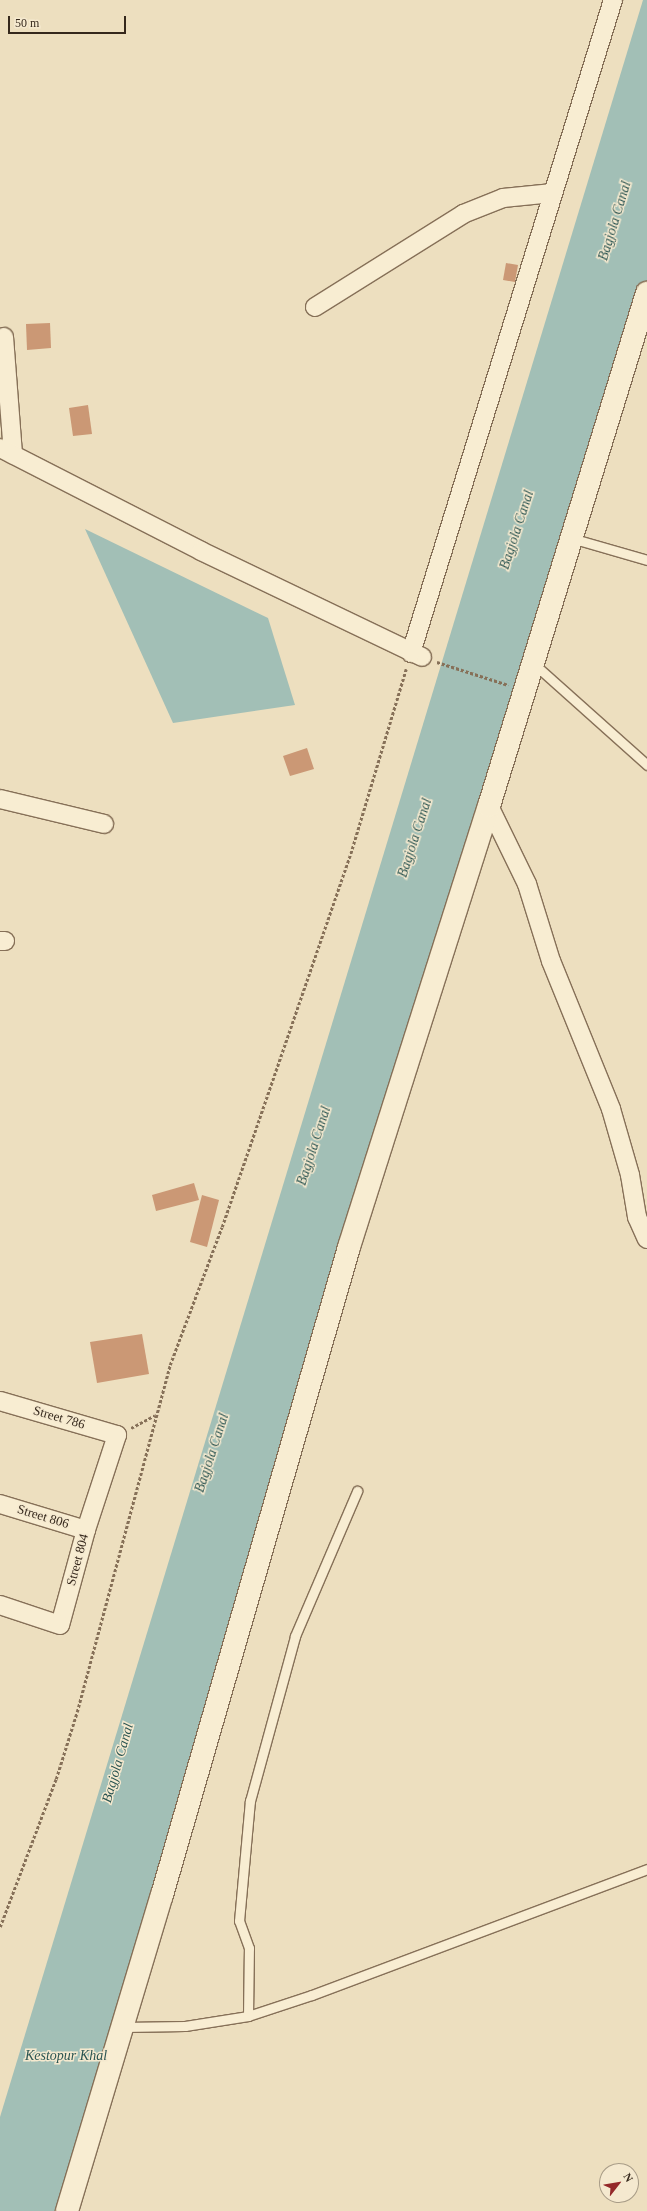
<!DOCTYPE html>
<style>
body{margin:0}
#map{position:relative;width:647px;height:2211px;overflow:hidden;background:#eddfbf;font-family:Georgia,serif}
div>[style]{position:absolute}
.water>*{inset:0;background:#a2bfb6}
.building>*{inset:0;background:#cb9875}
.path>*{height:2.5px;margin-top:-1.25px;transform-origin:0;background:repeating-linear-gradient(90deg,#867058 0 3px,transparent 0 5px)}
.roads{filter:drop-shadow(1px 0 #867058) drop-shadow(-1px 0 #867058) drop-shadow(0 1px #867058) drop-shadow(0 -1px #867058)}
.lane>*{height:9px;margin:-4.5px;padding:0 4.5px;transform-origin:4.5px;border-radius:4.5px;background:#f8edd2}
.street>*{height:18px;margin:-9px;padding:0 9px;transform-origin:9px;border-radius:9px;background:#f8edd2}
.secondary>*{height:22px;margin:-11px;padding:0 11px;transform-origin:11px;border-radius:11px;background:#f8edd2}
span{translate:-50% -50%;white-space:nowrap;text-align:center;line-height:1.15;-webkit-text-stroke:3px #f5e9cf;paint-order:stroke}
.street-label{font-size:13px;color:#35281c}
.water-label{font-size:14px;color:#2b5552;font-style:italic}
.north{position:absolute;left:599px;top:2163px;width:40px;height:40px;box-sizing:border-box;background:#f5e9cf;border:1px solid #a89c87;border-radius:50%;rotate:59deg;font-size:11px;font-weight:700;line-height:16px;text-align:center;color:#35281c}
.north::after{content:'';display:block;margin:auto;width:14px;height:18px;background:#94292a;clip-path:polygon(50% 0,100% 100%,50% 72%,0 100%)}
.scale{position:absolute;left:8px;top:16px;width:118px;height:18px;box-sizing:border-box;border:2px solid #35281c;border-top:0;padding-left:5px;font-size:12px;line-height:14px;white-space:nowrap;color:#35281c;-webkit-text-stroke:3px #f5e9cf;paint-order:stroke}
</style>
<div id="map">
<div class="water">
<div style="clip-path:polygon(643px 0,647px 0,647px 300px,67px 2211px,0 2211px,0 2117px)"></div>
<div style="clip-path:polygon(85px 529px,268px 618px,295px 705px,173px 723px)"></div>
</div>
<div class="building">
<div style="clip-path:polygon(506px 263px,518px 265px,515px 282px,503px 280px)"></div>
<div style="clip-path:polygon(50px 323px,51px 348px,27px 350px,26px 324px)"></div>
<div style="clip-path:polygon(88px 405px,92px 434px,73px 436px,69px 408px)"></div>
<div style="clip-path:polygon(307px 748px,314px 769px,290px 776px,283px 756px)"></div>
<div style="clip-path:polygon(194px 1183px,199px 1200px,156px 1211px,152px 1195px)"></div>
<div style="clip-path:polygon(202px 1195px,219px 1200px,207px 1247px,190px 1242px)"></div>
<div style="clip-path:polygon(142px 1334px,149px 1374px,97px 1383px,90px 1342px)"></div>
</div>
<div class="path">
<div style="left:437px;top:662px;width:75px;rotate:17.9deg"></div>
<div style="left:131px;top:1428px;width:27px;rotate:-28deg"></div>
<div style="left:0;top:1927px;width:158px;rotate:-69.3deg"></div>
<div style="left:56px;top:1779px;width:70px;rotate:-72.6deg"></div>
<div style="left:77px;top:1712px;width:359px;rotate:-75deg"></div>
<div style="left:170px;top:1365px;width:147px;rotate:-69.4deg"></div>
<div style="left:222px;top:1227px;width:400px;rotate:-71deg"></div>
<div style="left:352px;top:849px;width:188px;rotate:-73.3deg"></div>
</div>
<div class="roads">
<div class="lane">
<div style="left:571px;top:538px;width:79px;rotate:16.1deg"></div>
<div style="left:533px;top:663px;width:153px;rotate:41.8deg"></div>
<div style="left:248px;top:2016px;width:68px;rotate:-89.2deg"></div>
<div style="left:249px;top:1948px;width:29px;rotate:-110deg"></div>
<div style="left:239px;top:1921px;width:121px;rotate:-84.8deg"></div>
<div style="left:250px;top:1801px;width:171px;rotate:-74.7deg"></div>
<div style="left:295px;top:1636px;width:158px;rotate:-66.8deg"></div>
<div style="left:123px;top:2027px;width:62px;rotate:-0.9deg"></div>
<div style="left:185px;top:2026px;width:64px;rotate:-9deg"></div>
<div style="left:248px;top:2016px;width:67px;rotate:-18.2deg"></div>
<div style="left:312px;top:1995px;width:358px;rotate:-20.6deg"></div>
</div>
<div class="street">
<div style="left:315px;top:307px;width:175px;rotate:-32.1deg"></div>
<div style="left:463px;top:214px;width:43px;rotate:-21.8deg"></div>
<div style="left:503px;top:198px;width:50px;rotate:-5.7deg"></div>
<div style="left:4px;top:337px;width:118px;rotate:85.6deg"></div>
<div style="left:0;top:448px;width:226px;rotate:27.1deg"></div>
<div style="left:201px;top:551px;width:245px;rotate:25.6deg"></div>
<div style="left:411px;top:653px;width:684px;rotate:-72.81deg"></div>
<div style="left:0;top:799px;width:107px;rotate:13.5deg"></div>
<div style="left:489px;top:806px;width:87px;rotate:64deg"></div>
<div style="left:527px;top:884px;width:81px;rotate:72.7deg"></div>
<div style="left:551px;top:961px;width:160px;rotate:67.9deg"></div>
<div style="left:611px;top:1109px;width:69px;rotate:73.9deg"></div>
<div style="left:630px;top:1175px;width:43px;rotate:80.5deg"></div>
<div style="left:637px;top:1217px;width:24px;rotate:66deg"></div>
<div style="left:0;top:941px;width:5px"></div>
<div style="left:0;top:1401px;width:122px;rotate:16.2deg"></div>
<div style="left:117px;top:1435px;width:100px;rotate:108.1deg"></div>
<div style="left:86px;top:1530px;width:98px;rotate:105.3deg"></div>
<div style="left:60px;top:1625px;width:63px;rotate:-161.6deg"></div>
<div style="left:0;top:1504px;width:90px;rotate:16.8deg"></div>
</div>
<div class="secondary">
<div style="left:67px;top:2211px;width:330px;rotate:-73.3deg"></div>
<div style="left:162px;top:1895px;width:674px;rotate:-73.9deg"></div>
<div style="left:349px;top:1247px;width:463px;rotate:-72.4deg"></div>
<div style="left:489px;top:806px;width:537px;rotate:-72.88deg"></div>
</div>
</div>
<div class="street-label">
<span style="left:59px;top:1418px;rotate:16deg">Street 786</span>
<span style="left:43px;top:1517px;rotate:17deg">Street 806</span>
<span style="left:78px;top:1560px;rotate:-75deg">Street 804</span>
</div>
<div class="water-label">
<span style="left:615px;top:221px;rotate:-73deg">Bagjola Canal</span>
<span style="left:517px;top:530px;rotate:-72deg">Bagjola Canal</span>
<span style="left:415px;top:838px;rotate:-72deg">Bagjola Canal</span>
<span style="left:314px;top:1146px;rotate:-72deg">Bagjola Canal</span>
<span style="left:212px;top:1453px;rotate:-72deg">Bagjola Canal</span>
<span style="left:118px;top:1763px;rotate:-74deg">Bagjola Canal</span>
<span style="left:66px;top:2056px">Kestopur Khal</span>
</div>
<div class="north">N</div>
<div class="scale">50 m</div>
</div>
